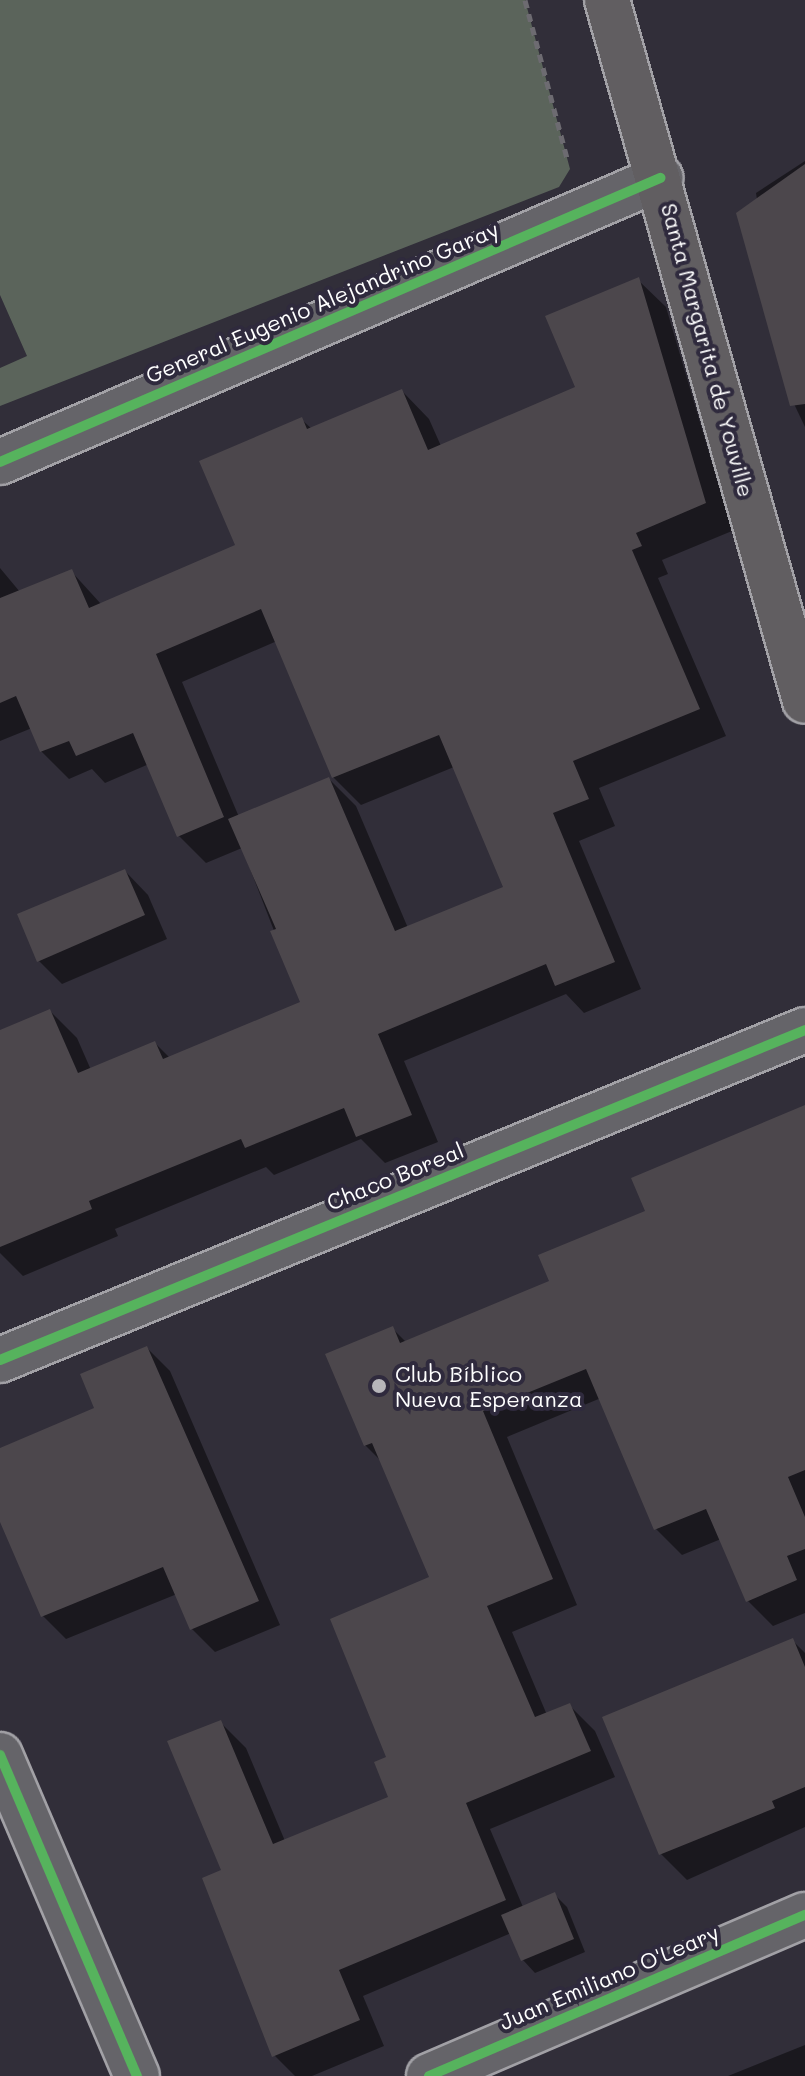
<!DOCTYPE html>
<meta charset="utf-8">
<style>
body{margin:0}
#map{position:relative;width:805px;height:2076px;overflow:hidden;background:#312e39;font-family:Mali,sans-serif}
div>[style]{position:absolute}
.green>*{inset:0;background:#5b645b}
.shadow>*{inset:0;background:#0007}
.building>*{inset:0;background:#4c474c}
.path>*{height:5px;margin-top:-2.5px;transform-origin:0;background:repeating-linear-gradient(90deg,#6d6b71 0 8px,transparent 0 14px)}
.roads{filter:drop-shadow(2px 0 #a2a1a6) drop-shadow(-2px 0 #a2a1a6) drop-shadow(0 2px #a2a1a6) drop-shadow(0 -2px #a2a1a6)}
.minor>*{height:44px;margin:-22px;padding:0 22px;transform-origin:22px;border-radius:22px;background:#656469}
.major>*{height:44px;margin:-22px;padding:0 22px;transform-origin:22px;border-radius:22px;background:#615e61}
.cycleway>*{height:10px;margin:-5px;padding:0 5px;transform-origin:5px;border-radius:5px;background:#56b35d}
.dots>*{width:22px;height:22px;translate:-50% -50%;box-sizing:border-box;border:4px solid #2f2a3d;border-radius:50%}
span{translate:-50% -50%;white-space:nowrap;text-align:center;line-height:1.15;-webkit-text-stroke:8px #2f2a3d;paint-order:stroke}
.street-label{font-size:22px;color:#fff}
.poi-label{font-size:22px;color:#fff}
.left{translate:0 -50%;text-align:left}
</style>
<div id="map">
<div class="green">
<div style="clip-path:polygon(0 0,525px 0,570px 169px,559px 187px,0 406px,0 368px,27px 356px,0 295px)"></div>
</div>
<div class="shadow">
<div style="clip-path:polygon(805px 161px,805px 427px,786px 387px,756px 193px)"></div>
<div style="clip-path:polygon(evenodd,638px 280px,666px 307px,732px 531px,662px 560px,668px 574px,658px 578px,726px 736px,599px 788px,615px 826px,579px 841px,641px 989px,584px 1013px,566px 994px,404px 1061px,438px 1142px,385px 1163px,361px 1139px,274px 1175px,266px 1167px,115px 1229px,118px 1236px,23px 1276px,0 1253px,0 1032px,50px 1011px,77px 1038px,91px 1070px,155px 1043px,170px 1058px,302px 1003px,242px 848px,206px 863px,179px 836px,149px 764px,105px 783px,92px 769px,69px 779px,41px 751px,32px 728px,0 741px,0 568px,20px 592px,71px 571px,101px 604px,237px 546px,301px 419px,312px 429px,402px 391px,429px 419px,441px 446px,578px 388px,638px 280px,277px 641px,333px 777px,361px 805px,454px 767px,505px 888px,408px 928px,356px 806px,329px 779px,239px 817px,182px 682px,277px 641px)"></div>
<div style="clip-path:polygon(125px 871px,148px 895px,167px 939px,62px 984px,38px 960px)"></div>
<div style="clip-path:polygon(805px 1107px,805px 1613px,773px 1626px,747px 1600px,721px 1539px,682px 1555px,656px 1529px,601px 1398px,507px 1437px,577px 1605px,512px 1632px,547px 1715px,569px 1705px,595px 1731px,615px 1777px,490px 1829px,523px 1907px,554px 1894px,567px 1907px,585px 1952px,535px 1973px,523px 1960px,511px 1933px,363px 1996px,384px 2046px,312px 2076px,295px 2076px,274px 2055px,224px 1872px,220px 1722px,246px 1748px,285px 1841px,391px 1798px,388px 1759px,431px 1578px,382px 1462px,365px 1445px,392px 1328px,406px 1342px,552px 1282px)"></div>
<div style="clip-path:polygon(147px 1348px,170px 1371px,280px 1625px,215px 1652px,191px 1628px,177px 1594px,66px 1639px,43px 1616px,0 1514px,0 1450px,97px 1409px)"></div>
<div style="clip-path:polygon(793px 1641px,805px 1653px,805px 1827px,687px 1880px,661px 1854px)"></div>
<div style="clip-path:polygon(805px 2045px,805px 2076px,728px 2076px)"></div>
</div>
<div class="building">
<div style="clip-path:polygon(805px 164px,805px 404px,790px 406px,736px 213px)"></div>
<div style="clip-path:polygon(639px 277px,706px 503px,636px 533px,642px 546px,632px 550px,700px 709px,573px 761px,589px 799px,553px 813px,615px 962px,555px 986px,546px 964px,378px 1034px,412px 1115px,356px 1137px,344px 1108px,245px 1148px,241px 1139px,89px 1201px,92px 1209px,0 1247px,0 1030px,50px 1009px,78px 1073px,155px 1041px,163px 1059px,300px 1002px,270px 931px,276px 929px,228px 819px,329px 777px,395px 931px,503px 887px,439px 735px,332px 778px,261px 609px,156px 654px,224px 817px,177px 837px,133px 733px,76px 756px,69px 741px,40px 752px,16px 696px,0 703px,0 598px,72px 569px,89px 608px,235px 545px,199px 461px,302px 417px,307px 429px,402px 389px,428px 450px,575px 387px,545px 316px)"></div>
<div style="clip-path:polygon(125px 869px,145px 915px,37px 962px,17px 914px)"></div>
<div style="clip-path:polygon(805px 1105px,805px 1470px,788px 1477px,805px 1517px,805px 1549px,787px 1556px,797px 1580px,746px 1602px,706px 1509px,654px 1530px,586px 1369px,483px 1411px,553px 1579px,487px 1606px,535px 1717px,570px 1703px,591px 1751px,466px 1803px,506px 1900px,339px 1970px,360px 2020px,272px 2057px,202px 1878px,221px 1870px,167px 1741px,221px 1720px,273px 1844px,388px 1797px,374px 1762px,386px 1757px,330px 1619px,429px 1577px,372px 1443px,364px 1446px,325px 1354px,393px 1326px,400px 1343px,549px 1281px,538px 1255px,645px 1211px,631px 1178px)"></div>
<div style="clip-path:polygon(147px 1346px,259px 1601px,190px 1630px,163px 1567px,41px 1617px,0 1522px,0 1448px,94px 1408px,80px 1374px)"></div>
<div style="clip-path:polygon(793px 1638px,805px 1667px,805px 1787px,772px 1801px,775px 1808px,659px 1855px,602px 1717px)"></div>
<div style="clip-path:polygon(555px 1892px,574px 1939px,521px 1961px,501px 1915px)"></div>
</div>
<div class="path">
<div style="left:525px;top:0;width:163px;rotate:75.1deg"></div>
</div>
<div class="roads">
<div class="minor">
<div style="left:0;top:462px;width:719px;rotate:-23.28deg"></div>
<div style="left:0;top:1360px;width:870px;rotate:-22.29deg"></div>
<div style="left:0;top:1755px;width:349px;rotate:66.9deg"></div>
<div style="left:429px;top:2076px;width:409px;rotate:-23.2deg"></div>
</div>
<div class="major">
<div style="left:607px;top:0;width:728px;rotate:74.23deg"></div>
</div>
</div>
<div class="cycleway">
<div style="left:0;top:462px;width:719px;rotate:-23.28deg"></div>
<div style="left:0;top:1360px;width:870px;rotate:-22.29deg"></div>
<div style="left:0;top:1755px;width:349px;rotate:66.9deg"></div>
<div style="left:429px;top:2076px;width:409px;rotate:-23.2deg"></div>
</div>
<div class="dots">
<div style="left:379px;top:1386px;background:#b7b6ba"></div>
</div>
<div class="street-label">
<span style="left:322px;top:302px;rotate:-23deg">General Eugenio Alejandrino Garay</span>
<span style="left:708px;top:350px;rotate:75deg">Santa Margarita de Youville</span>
<span style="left:395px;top:1176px;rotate:-22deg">Chaco Boreal</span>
<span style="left:609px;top:1977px;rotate:-23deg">Juan Emiliano O'Leary</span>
</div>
<div class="poi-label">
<span class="left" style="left:395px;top:1386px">Club Bíblico<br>Nueva Esperanza</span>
</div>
</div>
